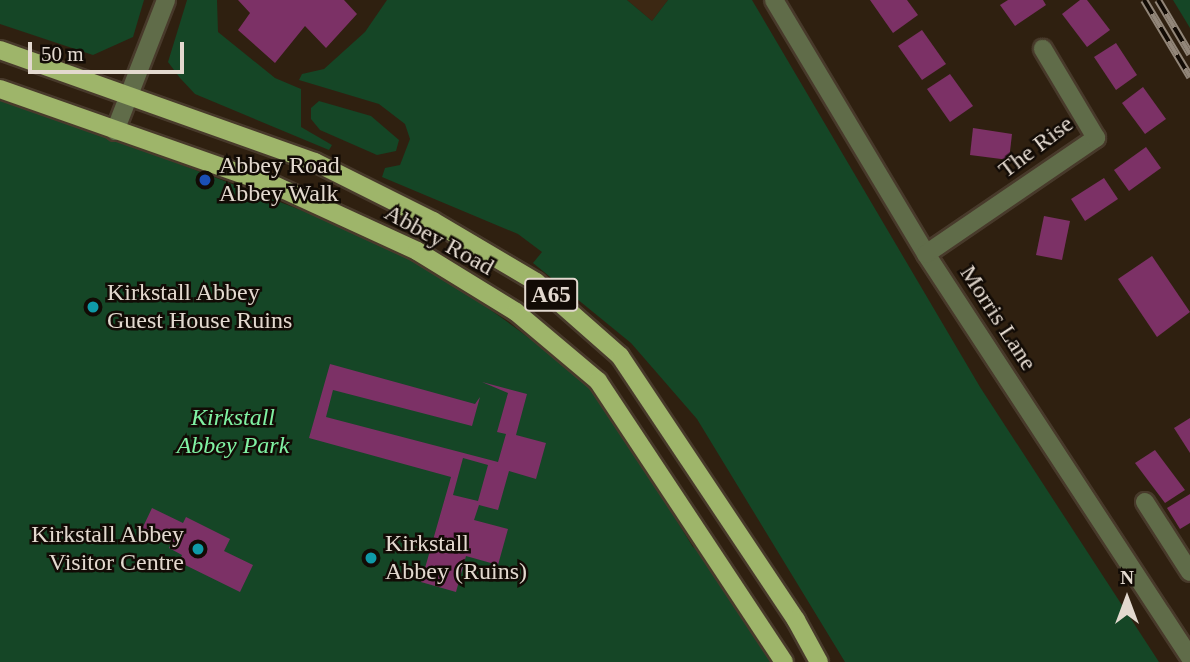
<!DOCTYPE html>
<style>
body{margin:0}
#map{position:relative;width:1190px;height:662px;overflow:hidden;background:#2f2010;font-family:"Times New Roman",serif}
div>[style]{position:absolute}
.built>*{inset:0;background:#3c2813}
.green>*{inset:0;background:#154626}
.building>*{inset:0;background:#7c3166}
.roads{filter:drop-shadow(2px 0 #483a2b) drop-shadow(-2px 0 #483a2b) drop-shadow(0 2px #483a2b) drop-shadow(0 -2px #483a2b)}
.minor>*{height:18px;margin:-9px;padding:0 9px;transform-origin:9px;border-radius:9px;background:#606c49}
.major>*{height:18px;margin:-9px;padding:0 9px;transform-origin:9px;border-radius:9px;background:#9eb56a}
.rail>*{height:8px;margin-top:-4px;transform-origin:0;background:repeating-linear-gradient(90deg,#120b05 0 16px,#928679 0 32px);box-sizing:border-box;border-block:2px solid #928679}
.dots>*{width:19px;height:19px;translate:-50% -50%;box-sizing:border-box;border:4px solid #120b05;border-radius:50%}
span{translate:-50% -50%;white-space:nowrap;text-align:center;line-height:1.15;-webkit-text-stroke:5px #120b05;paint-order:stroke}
.shield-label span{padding:2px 5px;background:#120b05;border:2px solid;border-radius:5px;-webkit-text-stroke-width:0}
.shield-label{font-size:23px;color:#e3d9cf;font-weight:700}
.street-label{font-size:24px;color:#e3d9cf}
.poi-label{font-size:24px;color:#e3d9cf}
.left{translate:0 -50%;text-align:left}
.right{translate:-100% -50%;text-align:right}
.park-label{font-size:24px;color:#80f2a3;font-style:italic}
.north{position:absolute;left:1092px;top:564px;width:70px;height:70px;-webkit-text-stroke:5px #120b05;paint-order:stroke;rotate:0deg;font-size:19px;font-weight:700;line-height:28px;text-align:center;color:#e3d9cf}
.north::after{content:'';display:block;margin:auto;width:24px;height:32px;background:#e3d9cf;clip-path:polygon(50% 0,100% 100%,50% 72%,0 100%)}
.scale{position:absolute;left:28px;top:42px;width:156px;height:32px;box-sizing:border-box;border:4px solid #e3d9cf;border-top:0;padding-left:9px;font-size:21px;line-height:24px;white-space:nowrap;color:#e3d9cf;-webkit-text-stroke:5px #120b05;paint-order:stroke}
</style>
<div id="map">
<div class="built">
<div style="clip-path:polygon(627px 0,668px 0,652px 21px)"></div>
</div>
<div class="green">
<div style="clip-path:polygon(0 0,144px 0,133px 37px,93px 55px,0 24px)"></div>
<div style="clip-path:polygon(187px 0,217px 0,218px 32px,275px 78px,301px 89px,301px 127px,332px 145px,329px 150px,195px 94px,180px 78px,168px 62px)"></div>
<div style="clip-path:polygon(387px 0,627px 0,652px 21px,668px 0,752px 0,980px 387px,1159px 662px,845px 662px,697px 419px,631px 343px,533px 263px,542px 252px,518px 234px,382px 177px,385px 168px,400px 165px,410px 139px,405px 124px,379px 104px,299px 80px,302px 74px,324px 69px,365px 32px)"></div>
<div style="clip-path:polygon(1174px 0,1190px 0,1190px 28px,1173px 0)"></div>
<div style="clip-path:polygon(0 96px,314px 215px,432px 268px,513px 326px,593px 386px,693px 547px,706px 554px,776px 662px,0 662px)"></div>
<div style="clip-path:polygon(319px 101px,371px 116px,399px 140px,396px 151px,377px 155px,320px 130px,311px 119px,311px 108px)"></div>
</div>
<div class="building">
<div style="clip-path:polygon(238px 0,344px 0,357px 14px,326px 48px,305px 26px,275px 63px,238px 30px,250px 13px)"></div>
<div style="clip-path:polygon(870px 0,907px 0,918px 15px,893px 33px)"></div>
<div style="clip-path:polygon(1008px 0,1043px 0,1046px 5px,1015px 26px,1000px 5px)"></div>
<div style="clip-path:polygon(1080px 0,1087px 0,1110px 30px,1087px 47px,1062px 14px)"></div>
<div style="clip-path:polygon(922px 30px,946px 64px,922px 80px,898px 46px)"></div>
<div style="clip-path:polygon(1116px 43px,1137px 75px,1116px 90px,1094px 57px)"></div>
<div style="clip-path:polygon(950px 74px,973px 106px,950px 122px,927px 89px)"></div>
<div style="clip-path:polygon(1143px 87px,1166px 119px,1145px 134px,1122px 103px)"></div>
<div style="clip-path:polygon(973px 128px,1012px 134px,1009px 160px,970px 155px)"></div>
<div style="clip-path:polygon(1146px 147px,1161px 168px,1129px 191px,1114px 170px)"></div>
<div style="clip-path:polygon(1104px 178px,1118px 199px,1085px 221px,1071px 199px)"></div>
<div style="clip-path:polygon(1044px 216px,1070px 221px,1062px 260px,1036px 255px)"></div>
<div style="clip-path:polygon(1152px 256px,1190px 312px,1157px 337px,1118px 279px)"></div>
<div style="clip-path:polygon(evenodd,330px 364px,475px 404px,480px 397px,472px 426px,333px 390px,326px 417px,498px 462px,506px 434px,497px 432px,508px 393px,482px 382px,527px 394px,516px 435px,546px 443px,536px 479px,509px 471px,498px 510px,479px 505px,474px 520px,508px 529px,498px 565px,466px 556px,456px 592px,421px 582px,451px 477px,309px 438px,330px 364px,463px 458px,488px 465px,478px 501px,453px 495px,463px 458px)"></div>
<div style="clip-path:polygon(1190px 418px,1190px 453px,1174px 428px)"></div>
<div style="clip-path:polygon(1155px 450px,1185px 490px,1165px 503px,1135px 463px)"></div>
<div style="clip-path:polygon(1190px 494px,1190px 523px,1180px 529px,1167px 508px)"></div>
<div style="clip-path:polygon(152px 508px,183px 523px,186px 517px,230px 539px,224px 551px,253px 565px,240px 592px,179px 562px,182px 555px,169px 548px,171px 544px,142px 529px)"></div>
</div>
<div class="roads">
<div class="minor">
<div style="left:774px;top:0;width:296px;rotate:59.1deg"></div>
<div style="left:926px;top:254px;width:483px;rotate:56.8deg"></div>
<div style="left:115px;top:131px;width:141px;rotate:-68.7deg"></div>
<div style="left:926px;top:254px;width:206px;rotate:-34.3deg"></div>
<div style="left:1096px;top:138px;width:104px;rotate:-120.8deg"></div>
<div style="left:1145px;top:502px;width:83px;rotate:57.3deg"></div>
</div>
<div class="major">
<div style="left:0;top:50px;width:334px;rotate:19.6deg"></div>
<div style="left:315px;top:162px;width:132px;rotate:26.6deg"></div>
<div style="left:433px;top:221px;width:120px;rotate:30.6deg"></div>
<div style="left:536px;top:282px;width:112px;rotate:41.4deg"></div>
<div style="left:620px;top:356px;width:317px;rotate:56.3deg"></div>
<div style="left:796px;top:620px;width:48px;rotate:61.3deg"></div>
<div style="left:0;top:89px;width:293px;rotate:19.4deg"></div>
<div style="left:276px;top:186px;width:155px;rotate:24.7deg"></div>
<div style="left:417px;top:251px;width:116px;rotate:31.6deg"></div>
<div style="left:516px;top:312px;width:107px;rotate:40.1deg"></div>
<div style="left:598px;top:381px;width:337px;rotate:56.5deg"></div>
</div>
</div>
<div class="rail">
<div style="left:1144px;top:0;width:90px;rotate:59.1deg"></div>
<div style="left:1158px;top:0;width:63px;rotate:59.3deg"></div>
</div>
<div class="dots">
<div style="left:205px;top:180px;background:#1a4fb4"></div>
<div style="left:93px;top:307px;background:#0f9aa8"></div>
<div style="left:198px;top:549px;background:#0f9aa8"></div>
<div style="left:371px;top:558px;background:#0f9aa8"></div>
</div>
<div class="shield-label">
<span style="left:551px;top:295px">A65</span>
</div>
<div class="street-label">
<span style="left:1036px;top:147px;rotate:-37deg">The Rise</span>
<span style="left:439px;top:240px;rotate:29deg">Abbey Road</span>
<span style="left:998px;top:318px;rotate:57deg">Morris Lane</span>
</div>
<div class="poi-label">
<span class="left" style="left:219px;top:180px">Abbey Road<br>Abbey Walk</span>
<span class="left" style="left:107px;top:307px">Kirkstall Abbey<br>Guest House Ruins</span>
<span class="right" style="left:184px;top:549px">Kirkstall Abbey<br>Visitor Centre</span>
<span class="left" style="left:385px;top:558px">Kirkstall<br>Abbey (Ruins)</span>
</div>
<div class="park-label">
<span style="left:233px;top:432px">Kirkstall<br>Abbey Park</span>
</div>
<div class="north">N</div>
<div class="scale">50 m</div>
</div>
